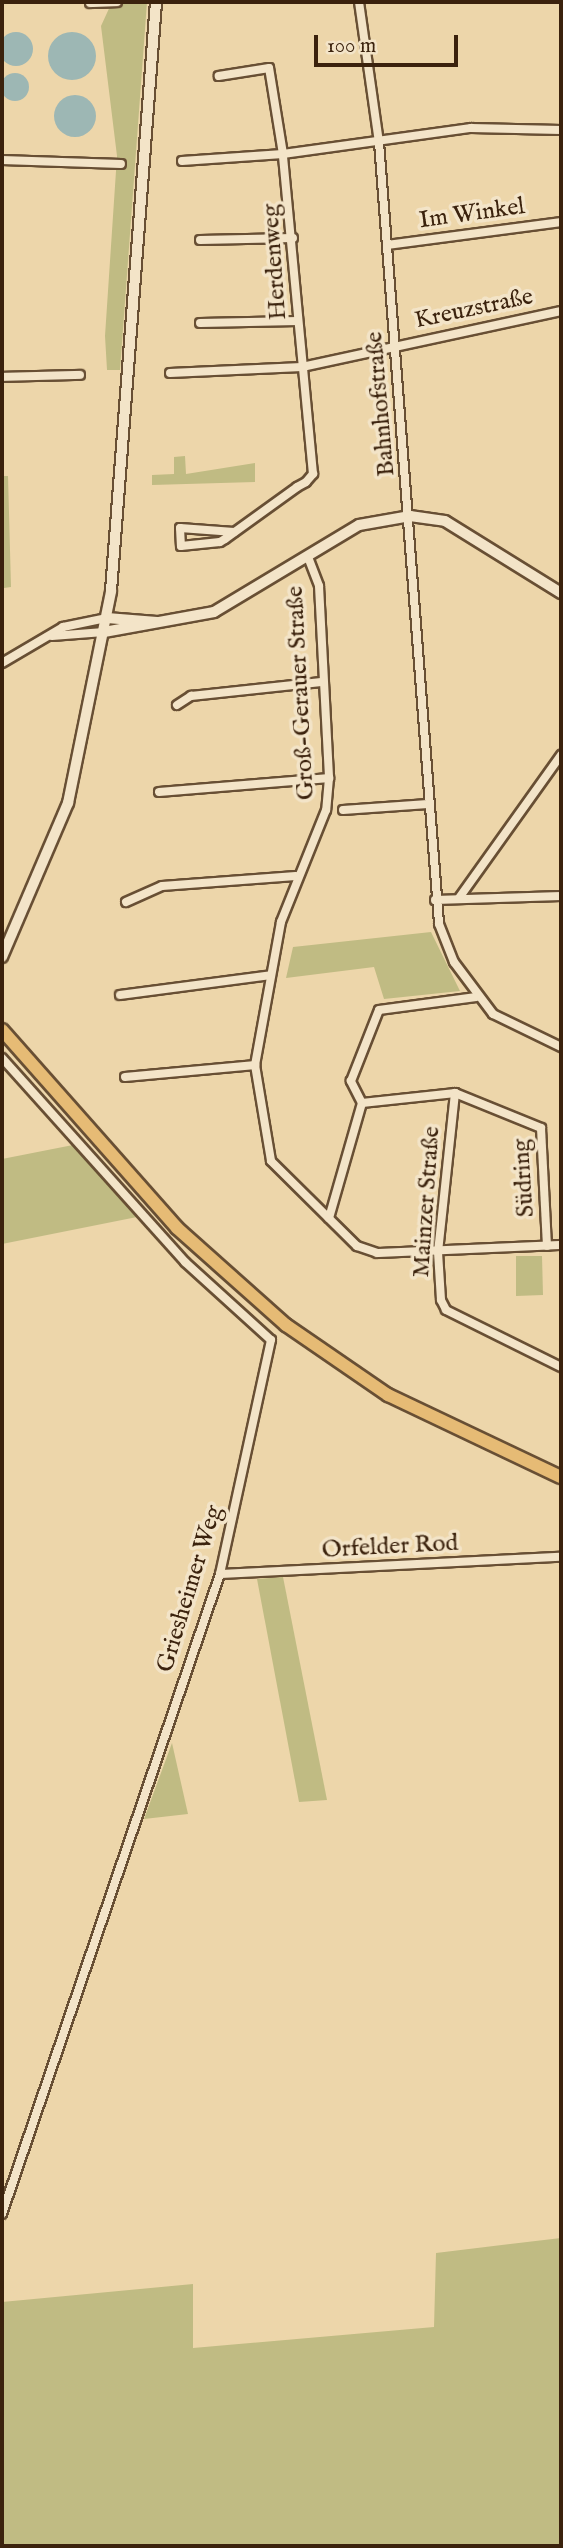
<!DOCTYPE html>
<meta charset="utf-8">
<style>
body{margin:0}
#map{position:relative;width:563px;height:2548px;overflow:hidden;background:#edd6aa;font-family:"IM FELL English",serif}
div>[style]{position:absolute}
.green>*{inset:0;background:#c0bb83}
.water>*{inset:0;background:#9db7b4}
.round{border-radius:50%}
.roads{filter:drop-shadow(2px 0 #684f34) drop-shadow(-2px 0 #684f34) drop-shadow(0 2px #684f34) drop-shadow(0 -2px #684f34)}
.minor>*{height:8px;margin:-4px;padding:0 4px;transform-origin:4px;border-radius:4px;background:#f3e4c8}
.tertiary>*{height:10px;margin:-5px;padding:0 5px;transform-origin:5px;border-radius:5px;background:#f3e4c8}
.secondary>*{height:10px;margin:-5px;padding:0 5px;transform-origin:5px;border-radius:5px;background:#f3e4c8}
.primary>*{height:12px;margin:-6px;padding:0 6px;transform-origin:6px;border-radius:6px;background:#e6bb75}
span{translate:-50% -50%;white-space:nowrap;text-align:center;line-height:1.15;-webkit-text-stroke:7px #f3e4c8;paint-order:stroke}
.street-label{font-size:24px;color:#3b220d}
.frame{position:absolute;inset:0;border:4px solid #3b220d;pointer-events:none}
.scale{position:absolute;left:314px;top:35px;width:144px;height:32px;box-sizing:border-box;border:4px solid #3b220d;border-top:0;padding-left:9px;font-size:21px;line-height:24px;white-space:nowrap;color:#3b220d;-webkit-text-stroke:5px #f3e4c8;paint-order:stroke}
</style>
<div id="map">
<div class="green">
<div style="clip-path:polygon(112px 2px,147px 2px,120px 370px,107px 370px,105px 336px,117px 156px,101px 26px)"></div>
<div style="clip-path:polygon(185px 456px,186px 474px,255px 463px,255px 482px,152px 485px,152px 475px,174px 474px,174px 457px)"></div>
<div style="clip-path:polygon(2px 476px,8px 476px,11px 587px,4px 588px)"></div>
<div style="clip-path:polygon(431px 932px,460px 991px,384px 999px,374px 967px,286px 978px,293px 947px)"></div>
<div style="clip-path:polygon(73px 1145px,137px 1217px,2px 1244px,2px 1159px)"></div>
<div style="clip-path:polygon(516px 1256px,542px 1256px,543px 1295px,516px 1296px)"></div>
<div style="clip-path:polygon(283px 1577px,327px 1800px,299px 1802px,257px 1579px)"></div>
<div style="clip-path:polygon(172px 1743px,188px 1814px,144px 1819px)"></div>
<div style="clip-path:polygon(561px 2238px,561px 2546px,2px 2546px,2px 2302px,193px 2284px,193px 2348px,434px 2327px,436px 2253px)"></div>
</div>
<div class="water">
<div class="round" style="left:-1px;top:32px;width:34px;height:34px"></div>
<div class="round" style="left:48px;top:32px;width:48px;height:48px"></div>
<div class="round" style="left:1px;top:73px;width:28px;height:28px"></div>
<div class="round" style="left:54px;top:95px;width:42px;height:42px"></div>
</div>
<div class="roads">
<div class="minor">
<div style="left:359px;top:2px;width:141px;rotate:81.9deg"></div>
<div style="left:379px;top:142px;width:784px;rotate:85.61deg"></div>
<div style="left:439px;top:924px;width:41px;rotate:68.5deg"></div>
<div style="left:454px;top:962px;width:65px;rotate:53.1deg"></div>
<div style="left:493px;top:1014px;width:76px;rotate:25.9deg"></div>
<div style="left:90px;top:3px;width:27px;rotate:-2deg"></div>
<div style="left:2px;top:160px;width:119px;rotate:1.9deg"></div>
<div style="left:182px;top:161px;width:101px;rotate:-4deg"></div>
<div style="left:283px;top:154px;width:87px;rotate:-99.2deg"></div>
<div style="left:269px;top:68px;width:51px;rotate:170.9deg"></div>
<div style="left:200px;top:240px;width:93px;rotate:-1.2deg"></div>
<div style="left:387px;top:245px;width:176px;rotate:-7.5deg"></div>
<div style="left:200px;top:323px;width:98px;rotate:-1.2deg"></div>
<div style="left:170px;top:373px;width:132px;rotate:-2.6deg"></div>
<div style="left:302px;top:367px;width:265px;rotate:-12.2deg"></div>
<div style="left:2px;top:377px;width:78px;rotate:-1.5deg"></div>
<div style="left:234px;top:532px;width:54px;rotate:-175.8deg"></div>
<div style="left:180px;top:528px;width:18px;rotate:87deg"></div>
<div style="left:181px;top:546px;width:39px;rotate:-6deg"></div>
<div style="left:220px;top:542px;width:6px;rotate:-31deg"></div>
<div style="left:225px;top:539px;width:89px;rotate:-35.8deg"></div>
<div style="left:297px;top:487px;width:10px;rotate:-29deg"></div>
<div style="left:306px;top:482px;width:11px;rotate:-49deg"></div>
<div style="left:313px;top:474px;width:321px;rotate:-95.4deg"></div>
<div style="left:283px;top:154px;width:190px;rotate:-7.9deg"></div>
<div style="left:471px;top:128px;width:90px;rotate:1.3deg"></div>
<div style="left:308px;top:557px;width:31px;rotate:69deg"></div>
<div style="left:319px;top:586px;width:192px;rotate:87deg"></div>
<div style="left:329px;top:778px;width:32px;rotate:95deg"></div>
<div style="left:326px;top:810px;width:121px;rotate:111.9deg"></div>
<div style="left:281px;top:922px;width:145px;rotate:100.3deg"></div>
<div style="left:255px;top:1065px;width:97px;rotate:80.5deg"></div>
<div style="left:271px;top:1161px;width:121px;rotate:44.7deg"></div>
<div style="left:357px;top:1246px;width:21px;rotate:19deg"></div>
<div style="left:377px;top:1253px;width:184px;rotate:-2.5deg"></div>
<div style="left:52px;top:636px;width:52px;rotate:-4.4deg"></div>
<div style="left:2px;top:663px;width:71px;rotate:-30.5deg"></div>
<div style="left:63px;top:627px;width:45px;rotate:-11.6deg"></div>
<div style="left:177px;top:705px;width:17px;rotate:-33deg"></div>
<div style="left:191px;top:696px;width:131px;rotate:-6.1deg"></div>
<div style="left:159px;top:792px;width:171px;rotate:-4.7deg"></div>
<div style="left:343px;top:810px;width:85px;rotate:-4deg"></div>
<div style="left:459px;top:898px;width:176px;rotate:-54.5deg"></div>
<div style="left:435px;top:900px;width:126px;rotate:-1.8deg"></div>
<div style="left:126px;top:902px;width:39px;rotate:-24deg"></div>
<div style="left:162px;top:886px;width:134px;rotate:-4.3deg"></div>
<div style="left:120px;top:995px;width:152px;rotate:-7.5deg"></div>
<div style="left:2px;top:1058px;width:274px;rotate:48.1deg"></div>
<div style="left:185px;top:1262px;width:116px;rotate:42.2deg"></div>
<div style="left:271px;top:1340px;width:239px;rotate:102.3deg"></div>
<div style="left:220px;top:1574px;width:676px;rotate:108.81deg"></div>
<div style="left:125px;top:1077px;width:131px;rotate:-5.3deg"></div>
<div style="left:455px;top:1093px;width:160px;rotate:96.1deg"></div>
<div style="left:438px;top:1252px;width:48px;rotate:86.4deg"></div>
<div style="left:441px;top:1300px;width:11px;rotate:63deg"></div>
<div style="left:446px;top:1310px;width:128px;rotate:26.4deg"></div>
<div style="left:362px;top:1103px;width:25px;rotate:-117deg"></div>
<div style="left:351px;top:1081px;width:76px;rotate:-68.5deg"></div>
<div style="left:379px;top:1010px;width:98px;rotate:-7.6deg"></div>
<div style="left:329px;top:1218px;width:120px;rotate:-74deg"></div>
<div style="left:362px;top:1103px;width:94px;rotate:-6.1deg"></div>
<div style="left:455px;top:1093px;width:93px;rotate:22.1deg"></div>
<div style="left:541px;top:1128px;width:118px;rotate:87.1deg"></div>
<div style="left:220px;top:1574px;width:341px;rotate:-2.9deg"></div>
</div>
<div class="tertiary">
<div style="left:107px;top:618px;width:50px;rotate:4.6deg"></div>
<div style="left:104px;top:632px;width:112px;rotate:-10.3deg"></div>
<div style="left:214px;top:612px;width:169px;rotate:-31deg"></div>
<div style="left:359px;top:525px;width:52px;rotate:-10deg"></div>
<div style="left:410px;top:516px;width:35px;rotate:8deg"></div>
<div style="left:445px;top:521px;width:137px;rotate:31.8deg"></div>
</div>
<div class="secondary">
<div style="left:2px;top:957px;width:168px;rotate:-66.8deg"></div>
<div style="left:68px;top:803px;width:216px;rotate:-78.5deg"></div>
<div style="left:111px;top:591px;width:591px;rotate:-85.63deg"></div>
</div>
<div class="primary">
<div style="left:2px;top:1030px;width:264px;rotate:48.5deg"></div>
<div style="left:177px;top:1228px;width:146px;rotate:41.7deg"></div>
<div style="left:286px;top:1325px;width:124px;rotate:34.5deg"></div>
<div style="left:388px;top:1395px;width:191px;rotate:25.4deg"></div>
</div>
</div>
<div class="street-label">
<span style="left:472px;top:214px;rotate:-8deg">Im Winkel</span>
<span style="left:275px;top:262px;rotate:-94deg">Herdenweg</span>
<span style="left:474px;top:309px;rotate:-12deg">Kreuzstraße</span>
<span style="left:381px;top:404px;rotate:-95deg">Bahnhofstraße</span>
<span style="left:301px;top:693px;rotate:-93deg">Groß-Gerauer Straße</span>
<span style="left:524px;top:1178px;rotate:-94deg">Südring</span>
<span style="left:427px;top:1202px;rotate:-86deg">Mainzer Straße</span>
<span style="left:390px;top:1547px;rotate:-3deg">Orfelder Rod</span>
<span style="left:190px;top:1589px;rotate:-73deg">Griesheimer Weg</span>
</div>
<div class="frame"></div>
<div class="scale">100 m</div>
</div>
